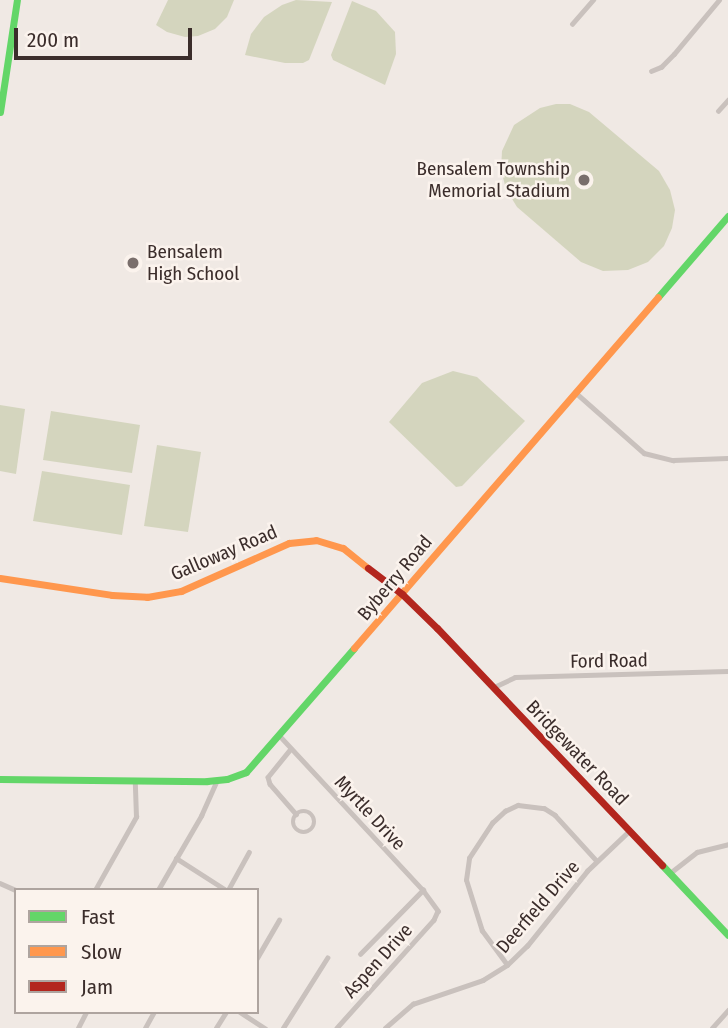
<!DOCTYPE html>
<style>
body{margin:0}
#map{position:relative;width:728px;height:1028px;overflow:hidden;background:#f0e9e4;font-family:"Fira Sans Condensed",sans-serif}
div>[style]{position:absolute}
.green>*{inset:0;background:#d4d5be}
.street>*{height:4.5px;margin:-2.25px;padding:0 2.25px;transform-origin:2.25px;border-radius:2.25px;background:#c9c1bd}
.street>.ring{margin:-2.25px;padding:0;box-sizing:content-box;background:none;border:4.5px solid #c9c1bd;border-radius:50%}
.fast>*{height:7px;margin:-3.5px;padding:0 3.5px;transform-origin:3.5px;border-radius:3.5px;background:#63d668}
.slow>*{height:7px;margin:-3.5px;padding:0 3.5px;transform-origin:3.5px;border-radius:3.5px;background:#ff974d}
.jam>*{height:7px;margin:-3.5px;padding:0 3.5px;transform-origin:3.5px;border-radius:3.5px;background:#b3261e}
.dots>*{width:19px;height:19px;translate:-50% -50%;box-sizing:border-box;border:4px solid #fbf3ed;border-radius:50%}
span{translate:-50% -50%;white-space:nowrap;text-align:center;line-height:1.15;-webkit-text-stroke:5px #fbf3ed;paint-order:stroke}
.poi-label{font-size:19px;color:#3b2d2b}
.right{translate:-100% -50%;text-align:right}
.left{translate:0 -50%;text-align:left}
.street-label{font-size:19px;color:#3b2d2b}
.legend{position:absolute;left:14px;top:888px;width:245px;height:126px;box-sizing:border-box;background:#fbf3ed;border:2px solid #aea49f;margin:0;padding:9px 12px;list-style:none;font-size:21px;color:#3b2d2b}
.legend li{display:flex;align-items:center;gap:14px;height:35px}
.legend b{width:35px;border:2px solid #aea49f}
.scale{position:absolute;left:14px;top:28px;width:178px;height:32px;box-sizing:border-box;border:4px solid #3b2d2b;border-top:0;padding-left:9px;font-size:21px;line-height:24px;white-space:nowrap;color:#3b2d2b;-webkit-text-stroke:5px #fbf3ed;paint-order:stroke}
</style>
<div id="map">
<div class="green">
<div style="clip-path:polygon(168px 0,234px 0,227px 17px,215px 29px,198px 36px,185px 37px,167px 32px,156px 25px)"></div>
<div style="clip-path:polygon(296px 0,332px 2px,309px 60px,303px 63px,285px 63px,245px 55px,251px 34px,264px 17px,282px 5px)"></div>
<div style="clip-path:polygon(352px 1px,376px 11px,395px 32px,396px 54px,385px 85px,333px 60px,331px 55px)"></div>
<div style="clip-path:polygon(556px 104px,570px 104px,589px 112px,659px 171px,670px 190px,675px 210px,672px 228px,664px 246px,648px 262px,628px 270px,603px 271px,581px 262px,517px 207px,506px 189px,501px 170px,502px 151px,514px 125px,540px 108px)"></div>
<div style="clip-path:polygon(453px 371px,477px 377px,525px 421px,462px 486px,456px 487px,389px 422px,422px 383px)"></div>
<div style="clip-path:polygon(0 405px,25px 409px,16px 474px,0 471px)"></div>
<div style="clip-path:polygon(51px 411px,140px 425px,132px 473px,43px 460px)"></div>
<div style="clip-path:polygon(157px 445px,201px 452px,188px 532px,144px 526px)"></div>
<div style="clip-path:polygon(42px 471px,130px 485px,122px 535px,33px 521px)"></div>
</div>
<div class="street">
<div style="left:572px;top:24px;width:32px;rotate:-49deg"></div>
<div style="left:651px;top:71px;width:11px;rotate:-22deg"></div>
<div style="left:661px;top:67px;width:18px;rotate:-45deg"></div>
<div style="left:674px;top:54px;width:70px;rotate:-50.2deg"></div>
<div style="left:718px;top:111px;width:15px;rotate:-48deg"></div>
<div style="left:575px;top:392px;width:92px;rotate:41.5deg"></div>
<div style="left:644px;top:453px;width:30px;rotate:14deg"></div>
<div style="left:673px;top:460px;width:55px;rotate:-2.1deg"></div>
<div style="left:494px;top:687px;width:23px;rotate:-25deg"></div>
<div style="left:515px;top:677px;width:213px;rotate:-1.6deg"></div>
<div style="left:279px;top:735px;width:212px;rotate:47.1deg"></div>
<div style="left:423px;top:890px;width:26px;rotate:54deg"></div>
<div style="left:438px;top:911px;width:10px;rotate:114deg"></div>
<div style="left:434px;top:920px;width:145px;rotate:131.9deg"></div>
<div style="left:291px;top:749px;width:36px;rotate:129deg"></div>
<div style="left:268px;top:777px;width:7px;rotate:74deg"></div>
<div style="left:270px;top:784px;width:40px;rotate:49deg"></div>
<div class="ring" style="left:293px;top:811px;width:17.5px;height:17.5px"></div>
<div style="left:176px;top:858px;width:59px;rotate:32.6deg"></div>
<div style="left:670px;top:873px;width:34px;rotate:-38deg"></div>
<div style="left:697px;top:852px;width:32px;rotate:-14deg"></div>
<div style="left:0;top:883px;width:17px;rotate:24deg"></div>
<div style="left:95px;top:890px;width:84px;rotate:-60.7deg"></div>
<div style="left:136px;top:817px;width:35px;rotate:-92deg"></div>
<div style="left:158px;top:890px;width:86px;rotate:-59.8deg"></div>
<div style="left:201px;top:816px;width:39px;rotate:-66deg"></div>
<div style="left:228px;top:890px;width:43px;rotate:-61.1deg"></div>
<div style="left:360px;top:954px;width:90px;rotate:-45.5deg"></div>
<div style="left:257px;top:958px;width:44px;rotate:-59.9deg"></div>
<div style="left:507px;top:965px;width:42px;rotate:-126.3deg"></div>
<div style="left:482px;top:931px;width:53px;rotate:-107.4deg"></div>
<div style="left:466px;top:880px;width:22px;rotate:-82deg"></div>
<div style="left:469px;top:858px;width:42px;rotate:-56.7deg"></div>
<div style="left:492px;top:823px;width:18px;rotate:-43deg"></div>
<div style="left:505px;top:811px;width:14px;rotate:-25deg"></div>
<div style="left:518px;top:805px;width:26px;rotate:7deg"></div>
<div style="left:544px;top:808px;width:13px;rotate:32deg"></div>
<div style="left:555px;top:815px;width:62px;rotate:47.6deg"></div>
<div style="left:240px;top:1012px;width:30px;rotate:33deg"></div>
<div style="left:78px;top:1028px;width:18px;rotate:-63deg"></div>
<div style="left:145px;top:1028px;width:18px;rotate:-61deg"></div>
<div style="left:216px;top:1028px;width:19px;rotate:-58deg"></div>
<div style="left:283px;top:1028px;width:83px;rotate:-57.8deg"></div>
<div style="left:385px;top:1028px;width:37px;rotate:-41deg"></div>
<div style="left:413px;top:1004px;width:74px;rotate:-18.9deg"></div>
<div style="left:483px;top:980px;width:28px;rotate:-32deg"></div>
<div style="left:507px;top:965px;width:28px;rotate:-44deg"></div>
<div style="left:527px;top:946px;width:96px;rotate:-51.3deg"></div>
<div style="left:587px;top:871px;width:58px;rotate:-43.6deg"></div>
<div style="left:712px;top:1028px;width:24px;rotate:-48deg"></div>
</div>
<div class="fast">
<div style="left:0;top:112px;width:113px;rotate:-81.4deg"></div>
<div style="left:658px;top:297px;width:107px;rotate:-49.2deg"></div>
<div style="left:0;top:779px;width:207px;rotate:0.6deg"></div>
<div style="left:207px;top:781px;width:20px;rotate:-6deg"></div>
<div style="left:227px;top:779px;width:20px;rotate:-20deg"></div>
<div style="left:246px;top:772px;width:164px;rotate:-48.9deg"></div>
<div style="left:662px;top:865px;width:96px;rotate:46.7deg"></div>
</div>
<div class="slow">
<div style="left:0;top:578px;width:113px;rotate:8.6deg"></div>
<div style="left:112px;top:595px;width:35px;rotate:3deg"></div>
<div style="left:147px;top:597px;width:35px;rotate:-10deg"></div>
<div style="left:181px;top:591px;width:118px;rotate:-24deg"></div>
<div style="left:289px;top:543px;width:27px;rotate:-6deg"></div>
<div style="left:316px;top:540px;width:28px;rotate:17deg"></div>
<div style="left:343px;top:548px;width:32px;rotate:39deg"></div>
<div style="left:354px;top:648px;width:464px;rotate:-49.1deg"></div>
</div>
<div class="jam">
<div style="left:368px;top:568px;width:43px;rotate:37.4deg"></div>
<div style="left:402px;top:594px;width:49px;rotate:44.2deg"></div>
<div style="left:437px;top:628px;width:327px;rotate:46.5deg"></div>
</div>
<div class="dots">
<div style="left:584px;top:180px;background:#7a6f6c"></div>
<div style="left:133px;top:263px;background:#7a6f6c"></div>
</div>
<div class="poi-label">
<span class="right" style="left:570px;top:180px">Bensalem Township<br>Memorial Stadium</span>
<span class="left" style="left:147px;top:263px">Bensalem<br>High School</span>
</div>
<div class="street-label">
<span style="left:224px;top:553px;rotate:-23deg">Galloway Road</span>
<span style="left:395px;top:578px;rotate:-50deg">Byberry Road</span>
<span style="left:609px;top:661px;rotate:-1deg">Ford Road</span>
<span style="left:577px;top:753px;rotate:46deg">Bridgewater Road</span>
<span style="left:370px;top:813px;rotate:47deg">Myrtle Drive</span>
<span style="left:538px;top:907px;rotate:-49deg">Deerfield Drive</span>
<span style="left:378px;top:961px;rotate:-48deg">Aspen Drive</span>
</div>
<ul class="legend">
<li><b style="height:9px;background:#63d668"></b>Fast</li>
<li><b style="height:9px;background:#ff974d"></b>Slow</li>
<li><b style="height:9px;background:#b3261e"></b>Jam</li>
</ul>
<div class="scale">200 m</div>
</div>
